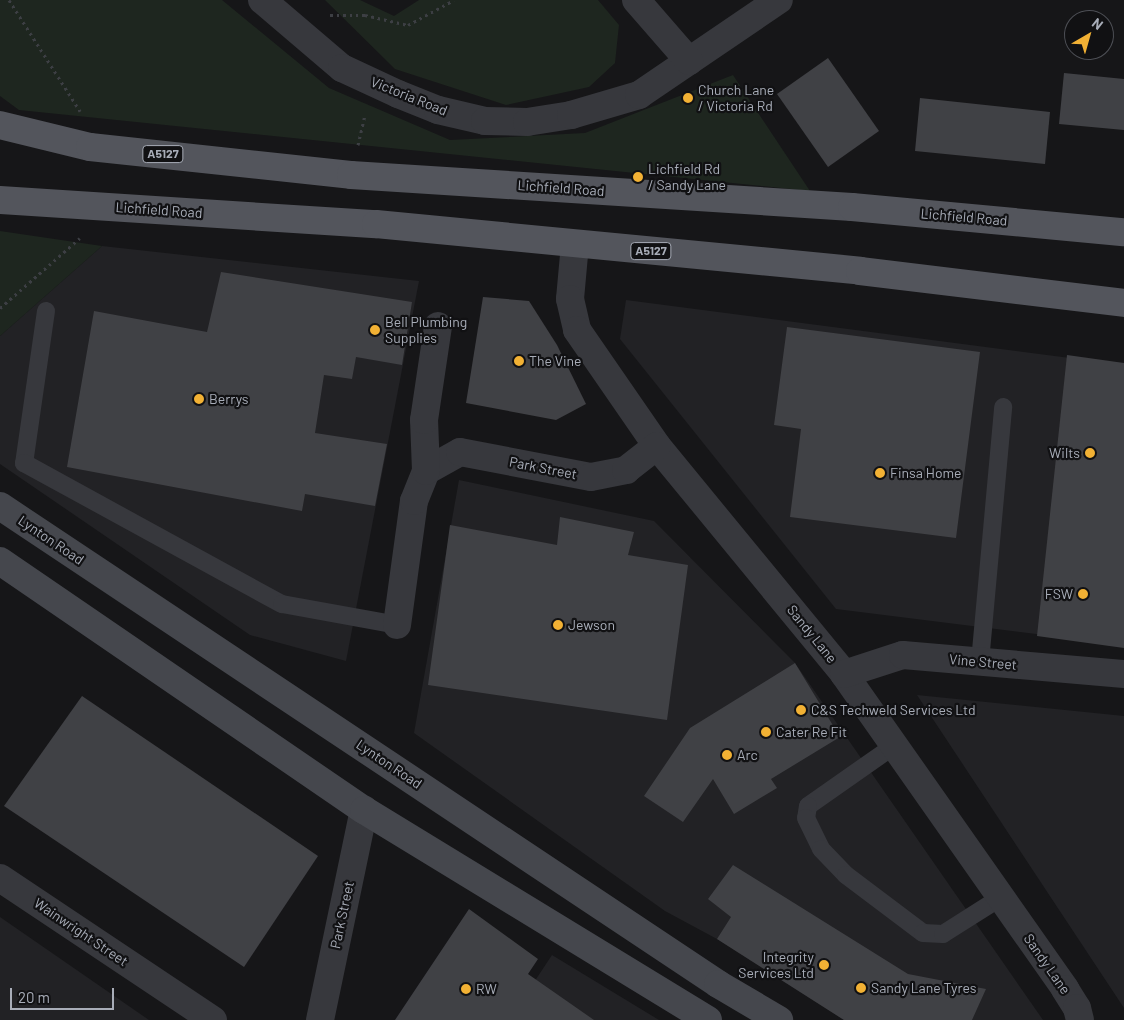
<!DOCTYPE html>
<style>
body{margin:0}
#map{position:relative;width:1124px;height:1020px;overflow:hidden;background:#161618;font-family:Barlow,sans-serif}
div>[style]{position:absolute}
.built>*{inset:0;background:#222225}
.green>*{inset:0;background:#1e261f}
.building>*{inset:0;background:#404145}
.path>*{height:3px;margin-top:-1.5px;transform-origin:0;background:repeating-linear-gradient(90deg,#3d3f44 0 2.5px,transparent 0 6.5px)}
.service>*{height:18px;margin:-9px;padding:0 9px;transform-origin:9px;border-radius:9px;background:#37383d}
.minor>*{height:28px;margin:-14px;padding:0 14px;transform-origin:14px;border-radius:14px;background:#37383d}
.secondary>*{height:28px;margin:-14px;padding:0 14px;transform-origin:14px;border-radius:14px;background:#45474d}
.primary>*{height:28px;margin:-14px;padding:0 14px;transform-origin:14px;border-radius:14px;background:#53555c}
.dots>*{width:14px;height:14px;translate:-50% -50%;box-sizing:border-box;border:2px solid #111113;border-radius:50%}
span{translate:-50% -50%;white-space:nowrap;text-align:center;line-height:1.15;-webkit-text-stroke:4.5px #111113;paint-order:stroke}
.shield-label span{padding:1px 4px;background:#111113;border:1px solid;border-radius:4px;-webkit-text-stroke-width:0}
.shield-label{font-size:12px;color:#a8adb8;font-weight:700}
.poi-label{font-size:14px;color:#a8adb8}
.left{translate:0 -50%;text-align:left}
.right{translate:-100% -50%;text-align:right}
.street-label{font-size:14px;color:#a8adb8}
.north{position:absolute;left:1064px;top:10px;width:50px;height:50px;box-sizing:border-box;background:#111113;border:1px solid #4d4f55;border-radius:50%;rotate:38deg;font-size:14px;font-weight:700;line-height:20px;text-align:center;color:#a8adb8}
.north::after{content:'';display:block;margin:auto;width:18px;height:22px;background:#f2b134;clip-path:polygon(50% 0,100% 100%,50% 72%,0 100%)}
.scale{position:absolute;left:10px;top:988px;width:104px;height:22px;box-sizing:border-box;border:2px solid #a8adb8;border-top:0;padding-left:6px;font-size:15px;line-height:18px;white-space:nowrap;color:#a8adb8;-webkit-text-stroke:4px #111113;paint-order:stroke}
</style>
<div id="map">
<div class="built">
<div style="clip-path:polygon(102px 246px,419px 281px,346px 661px,250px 635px,0 464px,0 336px)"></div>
<div style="clip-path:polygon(626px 300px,1124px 365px,1124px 645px,836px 609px,620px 339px)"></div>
<div style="clip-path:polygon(459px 480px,654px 521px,795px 663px,1043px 1020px,844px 1020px,717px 939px,665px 911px,414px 733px)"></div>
<div style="clip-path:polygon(917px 695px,1124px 716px,1124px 1008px)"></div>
<div style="clip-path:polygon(0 917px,149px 1020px,0 1020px)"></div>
<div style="clip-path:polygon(552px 955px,659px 1020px,509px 1020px)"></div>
</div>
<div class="green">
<div style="clip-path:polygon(0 0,222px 0,329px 88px,450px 140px,585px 133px,733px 75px,810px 191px,19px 110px,0 96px)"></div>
<div style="clip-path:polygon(325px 0,360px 0,394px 16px,419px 0,598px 0,619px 25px,615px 63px,589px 87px,506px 105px,395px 69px)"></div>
<div style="clip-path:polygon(0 231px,102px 246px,0 336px)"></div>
</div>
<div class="building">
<div style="clip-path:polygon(828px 58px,879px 131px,828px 167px,777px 94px)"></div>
<div style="clip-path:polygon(1064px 73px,1124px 79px,1124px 130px,1059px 124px)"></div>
<div style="clip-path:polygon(920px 98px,1050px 112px,1045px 164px,915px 151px)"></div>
<div style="clip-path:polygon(221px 272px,412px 302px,402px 365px,356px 357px,352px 379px,324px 375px,315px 433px,387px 444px,375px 506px,305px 494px,302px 511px,67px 467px,94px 311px,207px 332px)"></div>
<div style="clip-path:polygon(483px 297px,529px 301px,557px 345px,586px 404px,556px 420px,466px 403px)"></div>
<div style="clip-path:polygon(787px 327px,980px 352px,956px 538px,790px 517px,801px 429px,774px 425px)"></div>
<div style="clip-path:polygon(1067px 355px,1124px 363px,1124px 648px,1037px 636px)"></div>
<div style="clip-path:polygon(560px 517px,634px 532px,628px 555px,688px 565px,667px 720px,428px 685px,450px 525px,557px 545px)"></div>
<div style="clip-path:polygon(795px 663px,840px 737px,771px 779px,777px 788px,734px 814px,713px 779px,683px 822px,644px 796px,690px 728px)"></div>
<div style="clip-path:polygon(82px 696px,318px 856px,244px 967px,4px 806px)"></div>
<div style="clip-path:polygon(733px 865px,908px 974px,986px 989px,972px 1020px,844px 1020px,717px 939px,731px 917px,708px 899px)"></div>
<div style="clip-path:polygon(469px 909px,538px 959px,528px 974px,594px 1020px,395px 1020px)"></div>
</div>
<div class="path">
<div style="left:9px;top:0;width:132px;rotate:57.4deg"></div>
<div style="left:330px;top:15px;width:35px"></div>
<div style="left:365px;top:15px;width:44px;rotate:13.1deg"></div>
<div style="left:408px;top:25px;width:52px;rotate:-28.5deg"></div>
<div style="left:358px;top:145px;width:32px;rotate:-77deg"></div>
<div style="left:0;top:308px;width:106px;rotate:-41.2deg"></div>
</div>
<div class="service">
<div style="left:46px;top:311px;width:154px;rotate:98.2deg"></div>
<div style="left:24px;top:463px;width:294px;rotate:28.7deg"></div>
<div style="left:282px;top:604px;width:117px;rotate:10.3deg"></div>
<div style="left:980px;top:662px;width:256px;rotate:-84.8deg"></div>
<div style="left:895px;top:745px;width:106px;rotate:145deg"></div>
<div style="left:808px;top:806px;width:12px;rotate:99deg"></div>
<div style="left:806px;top:818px;width:34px;rotate:64deg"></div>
<div style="left:821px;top:849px;width:36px;rotate:46deg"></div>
<div style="left:846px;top:875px;width:96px;rotate:37deg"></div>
<div style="left:923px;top:933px;width:20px;rotate:3deg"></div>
<div style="left:943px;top:934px;width:67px;rotate:-32.3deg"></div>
</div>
<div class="minor">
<div style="left:262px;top:0;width:105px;rotate:40.4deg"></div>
<div style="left:342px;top:68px;width:62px;rotate:24.9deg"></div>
<div style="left:398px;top:94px;width:43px;rotate:21.8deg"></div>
<div style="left:438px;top:110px;width:48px;rotate:13.2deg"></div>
<div style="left:485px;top:121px;width:42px;rotate:1.4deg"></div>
<div style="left:527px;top:122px;width:45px;rotate:-9deg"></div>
<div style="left:571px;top:115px;width:71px;rotate:-16.4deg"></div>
<div style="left:639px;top:95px;width:169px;rotate:-34.2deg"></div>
<div style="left:636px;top:0;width:81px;rotate:49deg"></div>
<div style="left:575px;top:244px;width:55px;rotate:95.2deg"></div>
<div style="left:570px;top:299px;width:32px;rotate:77deg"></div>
<div style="left:577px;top:330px;width:141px;rotate:55.4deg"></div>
<div style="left:657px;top:446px;width:295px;rotate:50.6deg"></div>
<div style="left:844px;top:674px;width:385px;rotate:54.9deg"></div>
<div style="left:1065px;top:989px;width:22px;rotate:58deg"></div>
<div style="left:1077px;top:1008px;width:12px;rotate:76deg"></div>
<div style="left:426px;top:471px;width:39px;rotate:-29deg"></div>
<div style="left:460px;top:452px;width:133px;rotate:10.8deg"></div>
<div style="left:591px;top:477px;width:36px;rotate:-11deg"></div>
<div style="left:626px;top:470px;width:39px;rotate:-38deg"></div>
<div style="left:397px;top:625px;width:125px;rotate:-82.2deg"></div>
<div style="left:414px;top:501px;width:32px;rotate:-68deg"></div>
<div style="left:426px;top:471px;width:51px;rotate:-92.2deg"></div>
<div style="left:424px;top:420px;width:95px;rotate:-81.5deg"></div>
<div style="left:844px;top:674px;width:62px;rotate:-17.9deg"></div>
<div style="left:903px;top:655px;width:222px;rotate:4.9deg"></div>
<div style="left:0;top:878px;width:256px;rotate:33.7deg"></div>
<div style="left:320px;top:1020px;width:215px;rotate:-78.2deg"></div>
</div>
<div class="secondary">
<div style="left:0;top:506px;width:863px;rotate:33.65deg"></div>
<div style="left:718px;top:984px;width:71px;rotate:30.5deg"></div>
<div style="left:0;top:561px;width:441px;rotate:34.4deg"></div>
<div style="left:364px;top:810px;width:403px;rotate:31.4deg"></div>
</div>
<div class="primary">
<div style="left:0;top:125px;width:93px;rotate:13.7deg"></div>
<div style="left:90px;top:147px;width:262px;rotate:6.1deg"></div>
<div style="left:351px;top:175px;width:502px;rotate:3.65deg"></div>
<div style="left:852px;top:207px;width:273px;rotate:5.3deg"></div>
<div style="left:0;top:200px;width:377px;rotate:3.7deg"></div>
<div style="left:376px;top:224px;width:486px;rotate:5.5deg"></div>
<div style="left:860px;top:271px;width:266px;rotate:6.9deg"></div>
</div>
<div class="dots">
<div style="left:688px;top:98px;background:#f2b134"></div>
<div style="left:638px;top:177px;background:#f2b134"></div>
<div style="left:375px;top:330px;background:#f2b134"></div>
<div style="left:519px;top:361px;background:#f2b134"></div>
<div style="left:199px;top:399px;background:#f2b134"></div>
<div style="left:1090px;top:453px;background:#f2b134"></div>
<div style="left:880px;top:473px;background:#f2b134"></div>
<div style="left:1083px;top:594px;background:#f2b134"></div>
<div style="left:558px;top:625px;background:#f2b134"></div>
<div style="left:801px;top:710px;background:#f2b134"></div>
<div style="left:766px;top:732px;background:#f2b134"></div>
<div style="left:727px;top:755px;background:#f2b134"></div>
<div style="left:824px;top:965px;background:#f2b134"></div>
<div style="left:861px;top:988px;background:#f2b134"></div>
<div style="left:466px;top:989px;background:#f2b134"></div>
</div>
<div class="shield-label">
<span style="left:163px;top:154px">A5127</span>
<span style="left:651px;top:251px">A5127</span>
</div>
<div class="poi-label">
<span class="left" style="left:698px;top:98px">Church Lane<br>/ Victoria Rd</span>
<span class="left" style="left:648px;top:177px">Lichfield Rd<br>/ Sandy Lane</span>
<span class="left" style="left:385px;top:330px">Bell Plumbing<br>Supplies</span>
<span class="left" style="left:529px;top:361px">The Vine</span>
<span class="left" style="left:209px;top:399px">Berrys</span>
<span class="right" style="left:1080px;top:453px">Wilts</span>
<span class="left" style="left:890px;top:473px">Finsa Home</span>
<span class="right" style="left:1073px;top:594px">FSW</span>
<span class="left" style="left:568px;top:625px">Jewson</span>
<span class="left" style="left:811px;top:710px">C&amp;S Techweld Services Ltd</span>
<span class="left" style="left:776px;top:732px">Cater Re Fit</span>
<span class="left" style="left:737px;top:755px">Arc</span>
<span class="right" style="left:814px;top:965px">Integrity<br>Services Ltd</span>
<span class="left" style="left:871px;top:988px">Sandy Lane Tyres</span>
<span class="left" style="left:476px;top:989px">RW</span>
</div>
<div class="street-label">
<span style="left:409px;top:96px;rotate:22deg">Victoria Road</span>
<span style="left:561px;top:188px;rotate:4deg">Lichfield Road</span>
<span style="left:159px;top:210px;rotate:4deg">Lichfield Road</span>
<span style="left:964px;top:217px;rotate:5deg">Lichfield Road</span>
<span style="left:543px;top:468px;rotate:11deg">Park Street</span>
<span style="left:51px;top:540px;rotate:34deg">Lynton Road</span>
<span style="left:812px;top:634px;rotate:51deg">Sandy Lane</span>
<span style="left:983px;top:662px;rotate:5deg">Vine Street</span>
<span style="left:389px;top:764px;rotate:34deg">Lynton Road</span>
<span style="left:342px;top:915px;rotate:-78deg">Park Street</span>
<span style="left:81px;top:932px;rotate:34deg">Wainwright Street</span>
<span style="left:1047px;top:964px;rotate:55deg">Sandy Lane</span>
</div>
<div class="north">N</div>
<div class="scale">20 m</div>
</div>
